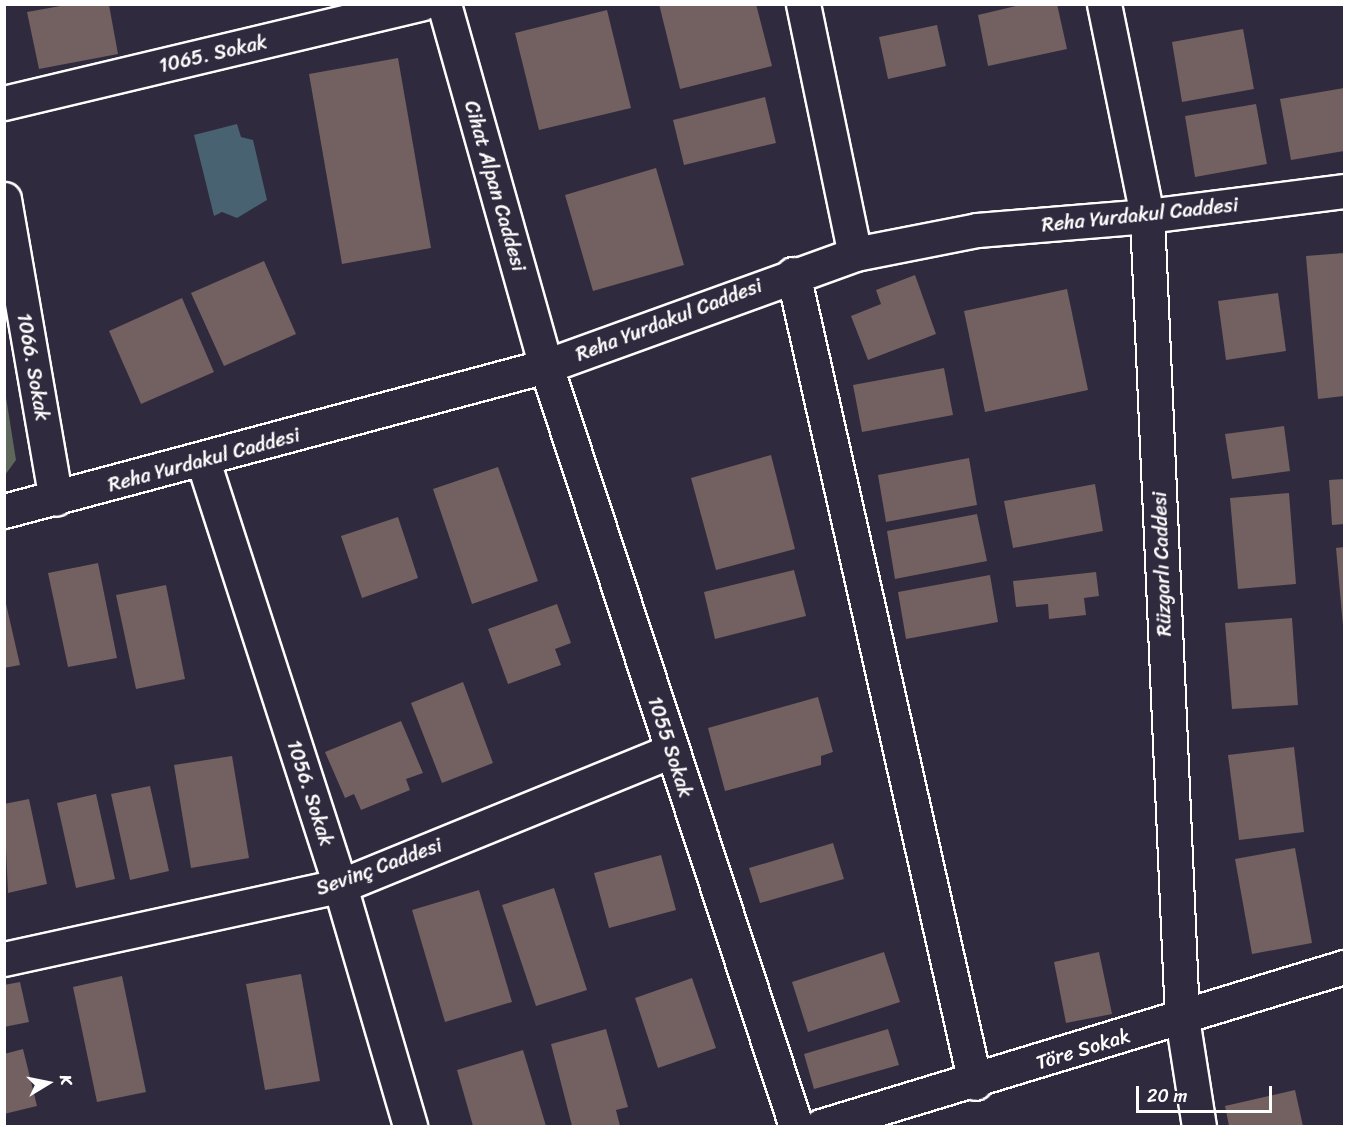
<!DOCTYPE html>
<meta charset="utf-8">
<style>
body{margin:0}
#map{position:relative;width:1349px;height:1131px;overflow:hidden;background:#2f2a3d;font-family:Sriracha,sans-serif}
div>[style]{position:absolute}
.green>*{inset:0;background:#5e675c}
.water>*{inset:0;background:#496271}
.building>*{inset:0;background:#736060}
.roads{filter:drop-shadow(2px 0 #fff) drop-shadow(-2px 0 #fff) drop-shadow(0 2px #fff) drop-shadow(0 -2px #fff)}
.street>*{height:33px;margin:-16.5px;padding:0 16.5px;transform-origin:16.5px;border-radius:16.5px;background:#2f2a3d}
.secondary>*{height:33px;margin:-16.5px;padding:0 16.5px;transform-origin:16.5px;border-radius:16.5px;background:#2f2a3d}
span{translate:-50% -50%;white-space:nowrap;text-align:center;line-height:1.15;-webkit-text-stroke:6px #2f2a3d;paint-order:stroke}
.street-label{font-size:20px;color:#fff}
.frame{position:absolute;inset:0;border:6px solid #fff;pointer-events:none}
.north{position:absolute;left:18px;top:1053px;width:60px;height:60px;-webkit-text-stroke:4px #2f2a3d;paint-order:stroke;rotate:80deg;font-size:16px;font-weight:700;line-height:24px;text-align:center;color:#fff}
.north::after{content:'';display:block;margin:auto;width:21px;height:27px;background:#fff;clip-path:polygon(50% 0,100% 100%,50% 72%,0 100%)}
.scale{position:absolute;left:1136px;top:1086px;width:136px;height:27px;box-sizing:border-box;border:3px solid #fff;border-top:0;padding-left:8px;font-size:18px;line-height:21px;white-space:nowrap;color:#fff;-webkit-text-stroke:4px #2f2a3d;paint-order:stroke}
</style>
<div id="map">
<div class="green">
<div style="clip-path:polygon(5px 391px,16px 460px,5px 475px,4px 475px)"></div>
</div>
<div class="water">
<div style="clip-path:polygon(237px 124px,241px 137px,253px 140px,267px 200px,237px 218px,222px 212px,214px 216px,194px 135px)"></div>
</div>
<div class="building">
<div style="clip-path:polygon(659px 4px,756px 4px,772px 66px,680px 89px)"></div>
<div style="clip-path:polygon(1024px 4px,1057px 4px,1067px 49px,988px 66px,978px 15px)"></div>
<div style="clip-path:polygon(66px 5px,109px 5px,118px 54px,39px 69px,27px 12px)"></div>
<div style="clip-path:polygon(607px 10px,631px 108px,539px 130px,515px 33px)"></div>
<div style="clip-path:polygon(937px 25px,946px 66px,888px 79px,879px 37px)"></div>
<div style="clip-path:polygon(1243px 29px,1254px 89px,1182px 102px,1172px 42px)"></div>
<div style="clip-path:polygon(398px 58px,431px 248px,342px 264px,309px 74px)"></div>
<div style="clip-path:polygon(1344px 88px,1344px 151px,1291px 160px,1280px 99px)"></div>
<div style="clip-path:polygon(765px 97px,776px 143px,684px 165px,673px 120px)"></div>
<div style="clip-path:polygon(1256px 104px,1267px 164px,1195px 177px,1185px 116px)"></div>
<div style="clip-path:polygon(656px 168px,684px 265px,593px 291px,565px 195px)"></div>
<div style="clip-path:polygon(1344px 253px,1344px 396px,1318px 399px,1306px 256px)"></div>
<div style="clip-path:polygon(264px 261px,296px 334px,224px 366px,191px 293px)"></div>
<div style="clip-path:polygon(915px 275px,936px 334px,868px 360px,851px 316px,881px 304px,876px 290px)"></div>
<div style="clip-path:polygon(1067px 289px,1088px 390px,985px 412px,964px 311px)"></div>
<div style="clip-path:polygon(1278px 293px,1286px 351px,1226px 360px,1218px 301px)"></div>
<div style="clip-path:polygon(182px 298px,214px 372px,141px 404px,109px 331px)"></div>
<div style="clip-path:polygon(944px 368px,953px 415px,862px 432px,853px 385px)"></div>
<div style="clip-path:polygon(1284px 426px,1290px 471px,1232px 479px,1225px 434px)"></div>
<div style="clip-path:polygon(771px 455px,795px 549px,716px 570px,691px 478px)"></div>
<div style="clip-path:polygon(969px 458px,977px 505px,886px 522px,878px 475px)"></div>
<div style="clip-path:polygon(498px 467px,538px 581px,472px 604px,433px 489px)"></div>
<div style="clip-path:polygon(1344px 479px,1344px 524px,1332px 525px,1329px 480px)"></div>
<div style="clip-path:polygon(1095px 484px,1103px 531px,1013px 548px,1004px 501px)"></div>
<div style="clip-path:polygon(1289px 493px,1296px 584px,1238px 589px,1230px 498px)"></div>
<div style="clip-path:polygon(977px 514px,987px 561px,895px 579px,887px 531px)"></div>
<div style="clip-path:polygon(398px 517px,418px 578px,362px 598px,341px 536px)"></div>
<div style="clip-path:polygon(1344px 547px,1344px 626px,1343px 626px,1336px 548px)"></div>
<div style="clip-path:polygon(98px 563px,117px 658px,68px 667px,48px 573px)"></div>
<div style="clip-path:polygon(794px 570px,806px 616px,715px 639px,704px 592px)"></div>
<div style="clip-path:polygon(1096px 572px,1099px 596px,1084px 598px,1086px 615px,1049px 619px,1048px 604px,1016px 607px,1013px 581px)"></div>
<div style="clip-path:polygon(990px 575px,998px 622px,906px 639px,898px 592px)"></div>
<div style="clip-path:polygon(166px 585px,185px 679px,136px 689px,116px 595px)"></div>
<div style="clip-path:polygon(4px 595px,20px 665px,4px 668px)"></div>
<div style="clip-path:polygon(557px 604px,571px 643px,555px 649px,561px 665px,508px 684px,488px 629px)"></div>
<div style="clip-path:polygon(1292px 618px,1298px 705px,1232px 709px,1225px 623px)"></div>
<div style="clip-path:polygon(463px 682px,493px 763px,442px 783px,411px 703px)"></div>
<div style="clip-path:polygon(818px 697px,833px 752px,821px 756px,821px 765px,725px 791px,708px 728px)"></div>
<div style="clip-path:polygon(401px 721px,423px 773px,406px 779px,410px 790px,361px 810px,354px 794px,345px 798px,325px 752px)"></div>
<div style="clip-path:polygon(1294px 747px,1304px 832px,1239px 840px,1228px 755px)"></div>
<div style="clip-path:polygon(232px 756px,249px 858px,191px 868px,174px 765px)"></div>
<div style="clip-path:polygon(150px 786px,169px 871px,130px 880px,111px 794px)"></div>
<div style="clip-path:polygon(96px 794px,115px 879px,76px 888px,57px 803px)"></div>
<div style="clip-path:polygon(29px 799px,47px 884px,8px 893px,4px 804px)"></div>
<div style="clip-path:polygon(833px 843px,844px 879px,760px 903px,749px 868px)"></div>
<div style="clip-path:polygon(1295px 848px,1312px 943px,1252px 954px,1235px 859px)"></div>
<div style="clip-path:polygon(661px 855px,676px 910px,609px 928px,594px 873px)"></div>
<div style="clip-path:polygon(554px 888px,587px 990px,536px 1006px,502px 905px)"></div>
<div style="clip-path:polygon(479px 890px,512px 1002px,445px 1022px,412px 910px)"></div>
<div style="clip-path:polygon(884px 952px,900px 1002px,808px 1032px,792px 982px)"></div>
<div style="clip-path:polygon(1099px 952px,1112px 1014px,1066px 1023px,1054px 962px)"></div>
<div style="clip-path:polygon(301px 974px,320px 1081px,265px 1090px,246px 984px)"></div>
<div style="clip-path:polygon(122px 976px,146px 1092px,97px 1102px,73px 987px)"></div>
<div style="clip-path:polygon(692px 978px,716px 1048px,658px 1068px,635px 998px)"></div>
<div style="clip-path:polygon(20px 982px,29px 1022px,4px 1027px,4px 985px)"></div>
<div style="clip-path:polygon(606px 1029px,628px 1107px,616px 1110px,620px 1126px,572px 1126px,551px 1044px)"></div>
<div style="clip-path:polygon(888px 1029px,899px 1065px,814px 1089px,804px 1054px)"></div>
<div style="clip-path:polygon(23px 1049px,37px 1106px,4px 1114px,4px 1054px)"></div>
<div style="clip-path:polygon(523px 1050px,546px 1126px,473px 1126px,457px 1070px)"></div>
<div style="clip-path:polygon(1295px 1090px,1303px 1126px,1229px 1126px,1225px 1106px)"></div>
</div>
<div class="roads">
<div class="street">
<div style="left:444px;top:4px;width:376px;rotate:74.3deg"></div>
<div style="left:546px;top:366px;width:800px;rotate:71.79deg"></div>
<div style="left:803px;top:4px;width:255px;rotate:78.3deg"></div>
<div style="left:1104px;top:4px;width:216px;rotate:78.5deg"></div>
<div style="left:1147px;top:216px;width:803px;rotate:87.5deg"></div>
<div style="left:1182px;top:1018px;width:109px;rotate:81.1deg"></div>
<div style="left:4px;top:103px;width:429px;rotate:-13.4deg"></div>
<div style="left:4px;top:199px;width:304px;rotate:80.2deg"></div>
<div style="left:793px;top:274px;width:829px;rotate:77.32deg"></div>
<div style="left:203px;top:461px;width:447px;rotate:72.1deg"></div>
<div style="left:340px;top:886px;width:250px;rotate:73.7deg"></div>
<div style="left:4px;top:959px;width:344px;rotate:-12.3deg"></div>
<div style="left:340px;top:886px;width:357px;rotate:-22.2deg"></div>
<div style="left:821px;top:1126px;width:547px;rotate:-16.91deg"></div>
</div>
<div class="secondary">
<div style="left:4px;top:511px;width:561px;rotate:-14.98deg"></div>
<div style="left:546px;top:366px;width:329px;rotate:-19.9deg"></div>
<div style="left:855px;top:254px;width:124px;rotate:-11.1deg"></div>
<div style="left:977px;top:230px;width:171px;rotate:-4.7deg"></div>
<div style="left:1147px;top:216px;width:199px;rotate:-7.2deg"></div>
</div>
</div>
<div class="street-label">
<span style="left:213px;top:54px;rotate:-13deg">1065. Sokak</span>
<span style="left:495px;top:186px;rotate:74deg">Cihat Alpan Caddesi</span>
<span style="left:1140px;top:215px;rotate:-6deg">Reha Yurdakul Caddesi</span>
<span style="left:669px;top:320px;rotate:-21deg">Reha Yurdakul Caddesi</span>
<span style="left:33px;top:367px;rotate:80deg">1066. Sokak</span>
<span style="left:204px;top:460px;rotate:-15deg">Reha Yurdakul Caddesi</span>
<span style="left:1162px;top:564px;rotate:-92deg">Rüzgarlı Caddesi</span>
<span style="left:670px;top:747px;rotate:72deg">1055 Sokak</span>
<span style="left:310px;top:793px;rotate:72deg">1056. Sokak</span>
<span style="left:379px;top:867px;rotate:-20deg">Sevinç Caddesi</span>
<span style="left:1083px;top:1049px;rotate:-17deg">Töre Sokak</span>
</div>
<div class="frame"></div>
<div class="north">K</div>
<div class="scale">20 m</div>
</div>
